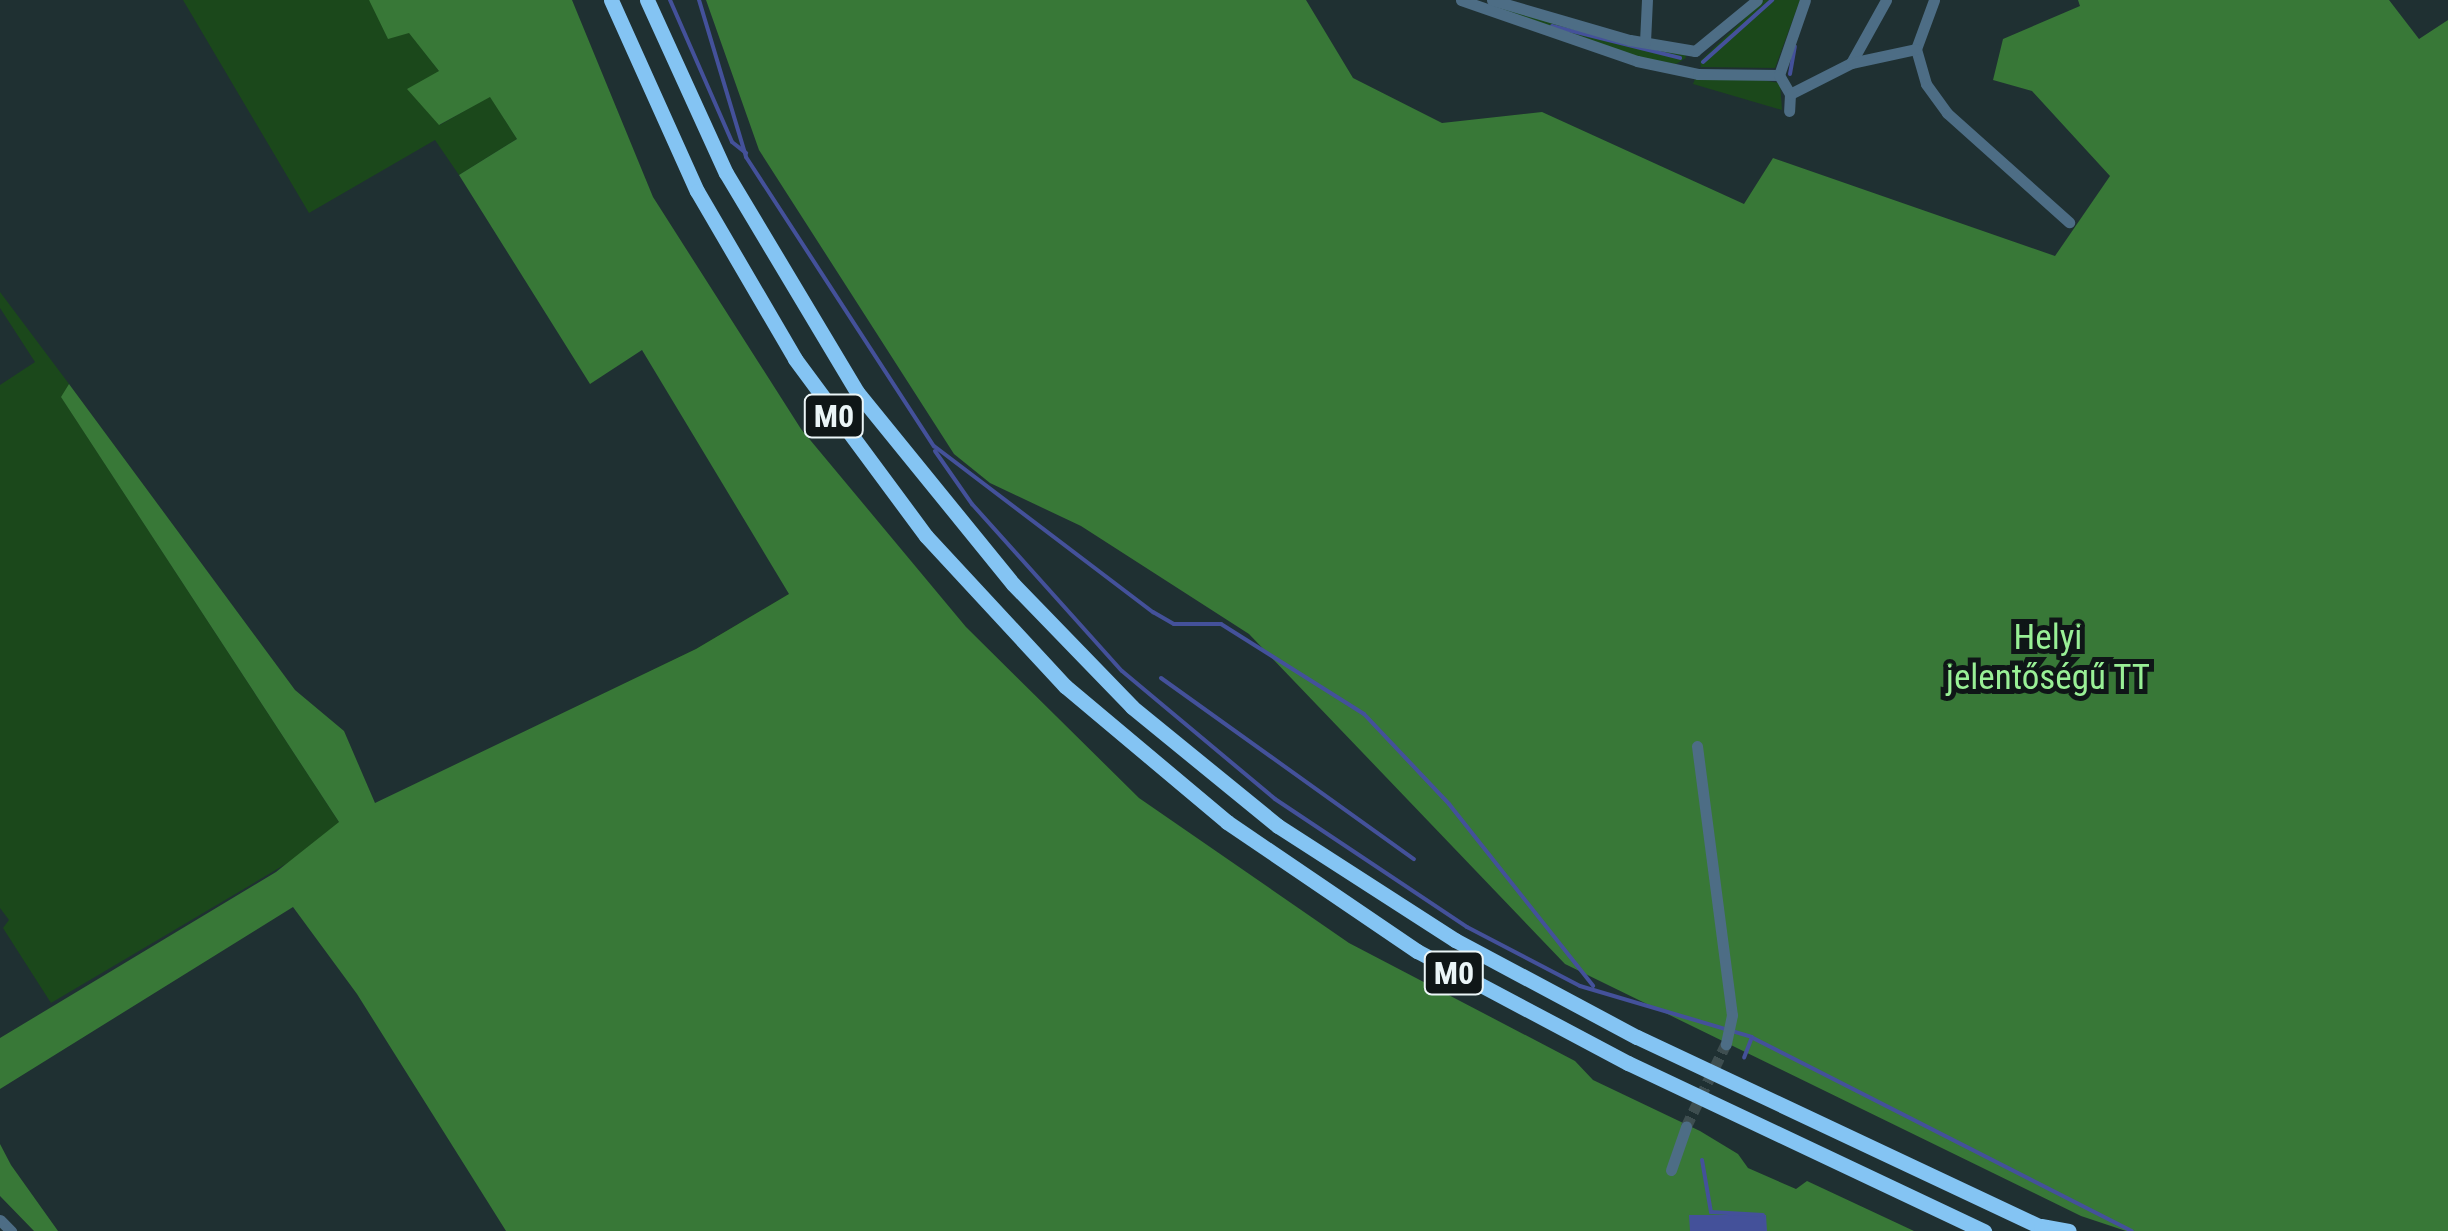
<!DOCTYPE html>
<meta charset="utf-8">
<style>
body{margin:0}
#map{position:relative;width:2448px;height:1231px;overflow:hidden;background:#1f3032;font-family:"Roboto Condensed",sans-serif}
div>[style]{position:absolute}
.green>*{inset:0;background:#1b481b}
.forest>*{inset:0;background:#387837}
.water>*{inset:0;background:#44519a}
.stream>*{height:4px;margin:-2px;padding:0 2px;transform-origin:2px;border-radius:2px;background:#44519a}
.minor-tunnel>*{height:11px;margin-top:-5.5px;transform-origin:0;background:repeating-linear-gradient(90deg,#3e4e50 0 11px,transparent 0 16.5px)}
.minor>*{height:11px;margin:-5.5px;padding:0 5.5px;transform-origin:5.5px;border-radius:5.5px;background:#4d6d85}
.highway>*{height:15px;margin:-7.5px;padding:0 7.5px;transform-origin:7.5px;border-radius:7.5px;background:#84c4f3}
span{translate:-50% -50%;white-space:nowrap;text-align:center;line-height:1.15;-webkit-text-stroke:10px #0f1617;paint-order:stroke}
.shield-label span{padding:2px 8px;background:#0f1617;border:2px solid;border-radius:8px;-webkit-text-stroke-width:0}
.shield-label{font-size:32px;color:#ebf5f7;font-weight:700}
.park-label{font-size:35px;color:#99f096}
</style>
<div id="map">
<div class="green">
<div style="clip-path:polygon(183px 0,369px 0,409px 32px,439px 71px,440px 125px,490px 96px,517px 139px,459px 175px,435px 140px,309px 213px)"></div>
<div style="clip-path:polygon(1468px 0,1684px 52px,1686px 58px,1676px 64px,1639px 57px)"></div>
<div style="clip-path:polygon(1764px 0,1800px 0,1775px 68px,1701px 67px,1700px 61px)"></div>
<div style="clip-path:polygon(1734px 76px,1780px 83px,1782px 110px,1693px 84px,1695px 79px)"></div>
<div style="clip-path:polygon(0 292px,69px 384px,62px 398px,339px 822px,696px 649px,789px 594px,1191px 1231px,301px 855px,51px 1003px,3px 928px,9px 920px,0 908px,0 385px,35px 362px,0 308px)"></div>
</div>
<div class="forest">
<div style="clip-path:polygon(369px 0,572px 0,653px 197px,801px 429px,966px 627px,1139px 798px,1349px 943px,1575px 1061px,1593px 1080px,1700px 1131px,1738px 1154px,1748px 1168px,1796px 1189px,1807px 1181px,1914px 1231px,506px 1231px,357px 994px,293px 907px,0 1089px,0 1038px,276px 872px,339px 822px,61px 397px,69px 384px,295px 690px,344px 731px,375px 803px,696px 649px,789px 594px,642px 350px,590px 384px,459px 175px,517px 139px,490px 97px,439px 125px,407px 89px,439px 71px,409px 33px,388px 39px)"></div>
<div style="clip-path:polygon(706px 0,1306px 0,1353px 78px,1442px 123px,1542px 112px,1744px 204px,1773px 158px,2055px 256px,2110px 176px,2032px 91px,1993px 80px,2003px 39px,2080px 6px,2078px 0,2389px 0,2419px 39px,2448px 20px,2448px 1231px,2126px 1231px,2081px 1216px,1565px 964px,1249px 634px,1081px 526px,990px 483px,954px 454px,759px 150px)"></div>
<div style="clip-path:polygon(0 1144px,11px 1165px,58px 1231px,34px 1231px,0 1196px)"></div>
</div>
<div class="water">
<div style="clip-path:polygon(1689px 1215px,1766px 1215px,1767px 1231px,1690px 1231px)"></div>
</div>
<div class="stream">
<div style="left:670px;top:0;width:155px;rotate:66.4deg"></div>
<div style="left:732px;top:142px;width:18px;rotate:38deg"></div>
<div style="left:699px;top:0;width:164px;rotate:73.3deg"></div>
<div style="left:746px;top:157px;width:345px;rotate:57deg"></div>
<div style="left:934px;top:446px;width:275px;rotate:37.2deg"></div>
<div style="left:1153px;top:612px;width:24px;rotate:30deg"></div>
<div style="left:1174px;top:624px;width:47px"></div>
<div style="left:1221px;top:624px;width:169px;rotate:32.2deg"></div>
<div style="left:1364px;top:714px;width:124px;rotate:46.6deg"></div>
<div style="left:1449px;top:804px;width:232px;rotate:51.6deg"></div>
<div style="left:1552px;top:26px;width:132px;rotate:14deg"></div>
<div style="left:1703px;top:62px;width:93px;rotate:-41.9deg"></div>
<div style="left:1790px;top:74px;width:28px;rotate:-80deg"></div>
<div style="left:935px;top:451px;width:65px;rotate:55.1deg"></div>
<div style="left:972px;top:504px;width:224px;rotate:48.1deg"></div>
<div style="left:1122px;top:671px;width:199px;rotate:39.9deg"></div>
<div style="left:1275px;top:799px;width:231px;rotate:33.7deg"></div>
<div style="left:1467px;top:927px;width:127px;rotate:27.6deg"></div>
<div style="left:1580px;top:986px;width:179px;rotate:16.5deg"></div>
<div style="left:1752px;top:1037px;width:22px;rotate:111deg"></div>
<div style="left:1161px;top:678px;width:311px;rotate:35.6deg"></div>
<div style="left:1753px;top:1038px;width:425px;rotate:27deg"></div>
<div style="left:1702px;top:1160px;width:53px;rotate:80.2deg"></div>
<div style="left:1711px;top:1212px;width:52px;rotate:3.3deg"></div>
</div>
<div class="minor-tunnel">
<div style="left:1686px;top:1127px;width:92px;rotate:-64.3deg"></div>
</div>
<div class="minor">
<div style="left:1461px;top:0;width:186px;rotate:19.1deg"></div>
<div style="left:1637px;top:61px;width:62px;rotate:12deg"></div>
<div style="left:1698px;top:74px;width:81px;rotate:0.7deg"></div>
<div style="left:1492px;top:0;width:144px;rotate:16.2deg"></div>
<div style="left:1630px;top:40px;width:66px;rotate:9.6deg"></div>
<div style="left:1934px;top:0;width:52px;rotate:110.2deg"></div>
<div style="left:1916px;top:49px;width:36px;rotate:74deg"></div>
<div style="left:1926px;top:84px;width:36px;rotate:54deg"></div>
<div style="left:1947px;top:113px;width:164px;rotate:41.8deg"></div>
<div style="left:1645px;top:42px;width:42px;rotate:-87.3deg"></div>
<div style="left:1695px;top:51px;width:80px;rotate:-39.4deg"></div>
<div style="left:1851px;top:63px;width:72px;rotate:-60.9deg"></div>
<div style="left:1779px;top:75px;width:79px;rotate:-70.9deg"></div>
<div style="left:1779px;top:75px;width:22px;rotate:60deg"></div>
<div style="left:1790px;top:94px;width:17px;rotate:93deg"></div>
<div style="left:1790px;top:94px;width:68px;rotate:-26.9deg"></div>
<div style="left:1851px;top:63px;width:66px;rotate:-12.2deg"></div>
<div style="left:1697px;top:746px;width:271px;rotate:82.6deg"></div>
<div style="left:1732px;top:1015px;width:30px;rotate:102deg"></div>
<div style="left:1671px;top:1170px;width:46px;rotate:-70.8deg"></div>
<div style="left:0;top:1220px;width:16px;rotate:45deg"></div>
</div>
<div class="highway">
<div style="left:611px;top:0;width:209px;rotate:65.8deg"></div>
<div style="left:697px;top:191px;width:194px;rotate:59.7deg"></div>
<div style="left:795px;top:359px;width:220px;rotate:53.5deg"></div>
<div style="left:926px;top:536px;width:205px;rotate:47.2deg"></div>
<div style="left:1065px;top:686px;width:212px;rotate:40deg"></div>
<div style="left:1227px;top:822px;width:230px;rotate:34.2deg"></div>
<div style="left:1417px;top:951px;width:239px;rotate:28deg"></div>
<div style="left:1628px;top:1063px;width:394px;rotate:25.3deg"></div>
<div style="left:647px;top:0;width:190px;rotate:65.5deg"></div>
<div style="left:726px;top:173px;width:255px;rotate:59.1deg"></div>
<div style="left:857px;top:392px;width:247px;rotate:50.9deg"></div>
<div style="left:1013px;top:584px;width:171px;rotate:45.9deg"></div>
<div style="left:1132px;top:707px;width:188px;rotate:39.2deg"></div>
<div style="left:1278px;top:826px;width:211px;rotate:32.8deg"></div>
<div style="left:1455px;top:940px;width:206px;rotate:28.1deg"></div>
<div style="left:1637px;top:1037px;width:456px;rotate:25.2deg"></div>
<div style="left:2041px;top:1226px;width:28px;rotate:10deg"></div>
</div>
<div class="shield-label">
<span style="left:834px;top:416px">M0</span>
<span style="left:1454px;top:973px">M0</span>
</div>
<div class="park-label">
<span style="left:2048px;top:658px">Helyi<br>jelentőségű TT</span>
</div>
</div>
